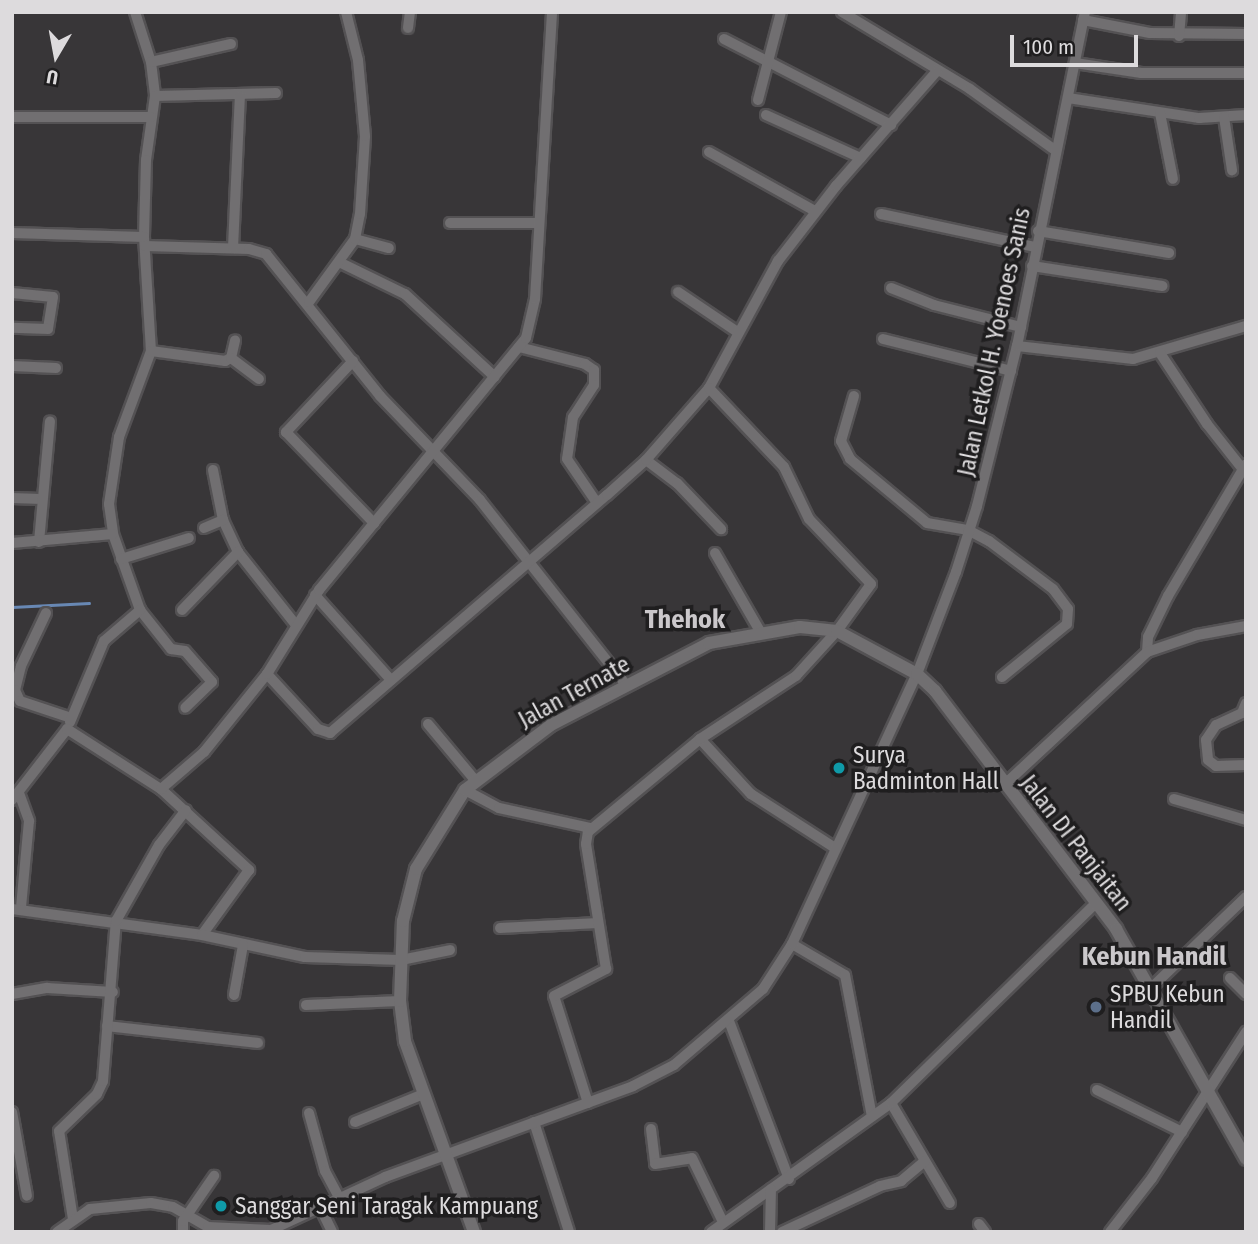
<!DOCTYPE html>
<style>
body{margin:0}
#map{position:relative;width:1258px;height:1244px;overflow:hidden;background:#383638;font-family:"Fira Sans Condensed",sans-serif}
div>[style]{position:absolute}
.stream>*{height:2.5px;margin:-1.25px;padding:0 1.25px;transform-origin:1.25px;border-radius:1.25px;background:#6888b4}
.roads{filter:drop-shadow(2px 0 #545254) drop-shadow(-2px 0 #545254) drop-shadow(0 2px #545254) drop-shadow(0 -2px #545254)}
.minor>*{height:10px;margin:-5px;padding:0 5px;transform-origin:5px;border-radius:5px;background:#716f71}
.tertiary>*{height:12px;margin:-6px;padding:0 6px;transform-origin:6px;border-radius:6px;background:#716f71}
.dots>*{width:19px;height:19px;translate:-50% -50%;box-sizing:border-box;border:4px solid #1f1e1f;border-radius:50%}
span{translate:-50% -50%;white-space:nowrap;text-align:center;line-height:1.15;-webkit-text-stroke:7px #1f1e1f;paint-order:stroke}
.street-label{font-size:23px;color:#dddbdd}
.poi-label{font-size:23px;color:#dddbdd}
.left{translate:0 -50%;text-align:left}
.quarter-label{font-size:26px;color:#cbc8cb;font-weight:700}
.frame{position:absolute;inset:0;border:14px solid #dddbdd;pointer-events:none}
.north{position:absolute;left:21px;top:21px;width:70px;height:70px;-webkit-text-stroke:5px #1f1e1f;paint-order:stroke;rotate:190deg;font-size:19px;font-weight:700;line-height:28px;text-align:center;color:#dddbdd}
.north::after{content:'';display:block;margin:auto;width:24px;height:32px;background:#dddbdd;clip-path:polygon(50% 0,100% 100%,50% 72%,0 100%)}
.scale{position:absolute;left:1010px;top:35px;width:128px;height:32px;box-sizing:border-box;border:4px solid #dddbdd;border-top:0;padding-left:9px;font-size:21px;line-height:24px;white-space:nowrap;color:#dddbdd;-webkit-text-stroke:5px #1f1e1f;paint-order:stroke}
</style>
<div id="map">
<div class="stream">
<div style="left:12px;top:607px;width:77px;rotate:-3deg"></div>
</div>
<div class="roads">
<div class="minor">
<div style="left:135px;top:12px;width:52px;rotate:72.3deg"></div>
<div style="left:151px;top:62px;width:34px;rotate:83deg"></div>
<div style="left:155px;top:96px;width:65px;rotate:98deg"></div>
<div style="left:146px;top:160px;width:77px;rotate:91.5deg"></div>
<div style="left:144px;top:237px;width:114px;rotate:86.5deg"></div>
<div style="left:151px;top:351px;width:92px;rotate:110.4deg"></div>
<div style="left:119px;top:437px;width:68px;rotate:98.5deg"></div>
<div style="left:109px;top:504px;width:30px;rotate:82deg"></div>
<div style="left:113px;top:534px;width:81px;rotate:70.4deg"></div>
<div style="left:140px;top:610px;width:50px;rotate:51.5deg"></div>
<div style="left:171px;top:649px;width:14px;rotate:8deg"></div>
<div style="left:185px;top:651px;width:41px;rotate:48.9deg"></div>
<div style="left:212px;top:682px;width:37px;rotate:136deg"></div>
<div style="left:842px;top:12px;width:149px;rotate:31deg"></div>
<div style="left:970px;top:89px;width:105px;rotate:35.7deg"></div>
<div style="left:1083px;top:20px;width:68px;rotate:11deg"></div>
<div style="left:1150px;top:33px;width:96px;rotate:0.6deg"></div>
<div style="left:408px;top:28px;width:16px;rotate:-83deg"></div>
<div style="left:1179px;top:36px;width:24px;rotate:-85deg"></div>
<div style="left:724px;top:39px;width:188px;rotate:27.2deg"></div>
<div style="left:151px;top:62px;width:82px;rotate:-12.7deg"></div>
<div style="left:1075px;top:63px;width:67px;rotate:8.6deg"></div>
<div style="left:1141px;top:73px;width:105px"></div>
<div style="left:155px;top:96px;width:121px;rotate:-1.4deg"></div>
<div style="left:1068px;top:98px;width:133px;rotate:8.7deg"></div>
<div style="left:1199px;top:118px;width:47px;rotate:-3.7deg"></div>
<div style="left:758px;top:100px;width:91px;rotate:-75.4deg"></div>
<div style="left:1160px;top:113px;width:67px;rotate:78.9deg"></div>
<div style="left:766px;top:115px;width:104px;rotate:24.4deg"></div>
<div style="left:12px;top:117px;width:139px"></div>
<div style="left:1224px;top:117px;width:54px;rotate:81.4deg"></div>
<div style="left:709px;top:152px;width:121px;rotate:29.1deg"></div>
<div style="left:881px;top:214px;width:157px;rotate:12.1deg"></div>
<div style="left:450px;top:223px;width:89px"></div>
<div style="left:1038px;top:231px;width:133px;rotate:9.5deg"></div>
<div style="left:12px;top:233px;width:132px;rotate:1.7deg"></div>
<div style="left:355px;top:239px;width:35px;rotate:15deg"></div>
<div style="left:145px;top:246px;width:104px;rotate:1.7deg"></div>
<div style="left:249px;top:249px;width:18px;rotate:16deg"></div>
<div style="left:266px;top:254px;width:182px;rotate:51.2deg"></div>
<div style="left:380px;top:396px;width:144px;rotate:46.1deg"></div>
<div style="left:480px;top:500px;width:237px;rotate:51.7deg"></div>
<div style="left:233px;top:248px;width:152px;rotate:-87.4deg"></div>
<div style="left:339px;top:262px;width:73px;rotate:25.9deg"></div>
<div style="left:405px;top:294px;width:122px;rotate:42.7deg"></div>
<div style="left:1032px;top:266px;width:132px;rotate:8.7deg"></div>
<div style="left:891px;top:288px;width:46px;rotate:21.6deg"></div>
<div style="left:934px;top:305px;width:90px;rotate:14.2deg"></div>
<div style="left:678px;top:292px;width:70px;rotate:33.9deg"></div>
<div style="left:12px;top:293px;width:41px;rotate:5.6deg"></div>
<div style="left:53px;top:297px;width:32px;rotate:99deg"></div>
<div style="left:48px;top:329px;width:36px;rotate:-178deg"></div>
<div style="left:309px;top:302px;width:78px;rotate:-53.9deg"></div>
<div style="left:355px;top:239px;width:25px;rotate:-79deg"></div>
<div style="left:360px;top:214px;width:78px;rotate:-86.3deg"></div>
<div style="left:365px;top:136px;width:76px;rotate:-95.3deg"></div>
<div style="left:358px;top:60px;width:49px;rotate:-104deg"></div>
<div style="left:883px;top:339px;width:132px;rotate:14deg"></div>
<div style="left:1017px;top:346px;width:117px;rotate:6.4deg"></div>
<div style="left:1133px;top:359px;width:118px;rotate:-16.3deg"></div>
<div style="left:519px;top:347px;width:68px;rotate:14.4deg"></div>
<div style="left:585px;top:364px;width:11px;rotate:34deg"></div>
<div style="left:594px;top:370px;width:15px;rotate:90deg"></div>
<div style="left:594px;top:385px;width:38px;rotate:123deg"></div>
<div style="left:573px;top:417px;width:42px;rotate:98.1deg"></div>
<div style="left:567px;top:459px;width:53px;rotate:55.7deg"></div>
<div style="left:151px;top:351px;width:75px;rotate:7.7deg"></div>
<div style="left:225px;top:361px;width:7px;rotate:-27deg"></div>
<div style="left:231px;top:358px;width:18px;rotate:-77deg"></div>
<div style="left:1160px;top:353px;width:85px;rotate:56.5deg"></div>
<div style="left:1207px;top:424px;width:61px;rotate:51.6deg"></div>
<div style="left:231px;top:358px;width:35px;rotate:37deg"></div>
<div style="left:353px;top:361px;width:98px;rotate:133.3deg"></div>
<div style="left:286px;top:432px;width:127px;rotate:46deg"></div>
<div style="left:12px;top:366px;width:44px;rotate:2.6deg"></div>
<div style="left:854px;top:396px;width:47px;rotate:106.1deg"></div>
<div style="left:841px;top:441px;width:20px;rotate:63deg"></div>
<div style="left:850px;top:459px;width:100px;rotate:39.7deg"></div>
<div style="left:927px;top:523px;width:42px;rotate:9.7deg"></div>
<div style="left:968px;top:530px;width:24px;rotate:28deg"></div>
<div style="left:989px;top:541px;width:80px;rotate:36.9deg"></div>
<div style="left:1053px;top:589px;width:25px;rotate:53deg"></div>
<div style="left:1068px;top:609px;width:15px;rotate:94deg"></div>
<div style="left:1067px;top:624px;width:84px;rotate:140.8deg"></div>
<div style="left:646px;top:460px;width:39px;rotate:37deg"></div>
<div style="left:677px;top:483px;width:64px;rotate:46.3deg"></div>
<div style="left:213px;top:470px;width:51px;rotate:78.7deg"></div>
<div style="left:223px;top:520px;width:35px;rotate:65deg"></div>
<div style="left:238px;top:552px;width:93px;rotate:51.5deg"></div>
<div style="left:12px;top:498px;width:29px;rotate:2deg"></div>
<div style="left:204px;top:528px;width:21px;rotate:-23deg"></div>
<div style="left:39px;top:542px;width:121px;rotate:-84.8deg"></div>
<div style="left:12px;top:543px;width:101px;rotate:-5.1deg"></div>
<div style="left:715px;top:553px;width:92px;rotate:60.1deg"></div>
<div style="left:121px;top:559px;width:71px;rotate:-17.2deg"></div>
<div style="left:315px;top:595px;width:114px;rotate:48.2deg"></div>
<div style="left:182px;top:610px;width:81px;rotate:-46deg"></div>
<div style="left:46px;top:613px;width:59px;rotate:115.3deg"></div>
<div style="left:21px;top:666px;width:25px;rotate:104deg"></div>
<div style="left:15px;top:690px;width:12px;rotate:66deg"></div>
<div style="left:20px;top:701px;width:54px;rotate:18.4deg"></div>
<div style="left:1147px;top:652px;width:15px;rotate:-86deg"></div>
<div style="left:1148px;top:637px;width:46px;rotate:-64deg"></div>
<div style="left:1168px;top:596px;width:153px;rotate:-59.4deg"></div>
<div style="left:267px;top:674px;width:75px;rotate:47.2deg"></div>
<div style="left:318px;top:729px;width:13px;rotate:18deg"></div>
<div style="left:330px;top:733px;width:365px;rotate:-40.7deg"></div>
<div style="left:607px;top:495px;width:52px;rotate:-41.9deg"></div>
<div style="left:646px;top:460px;width:96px;rotate:-48.8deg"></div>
<div style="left:709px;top:388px;width:145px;rotate:-61.5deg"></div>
<div style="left:778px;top:261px;width:95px;rotate:-52.3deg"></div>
<div style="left:836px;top:186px;width:153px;rotate:-48.7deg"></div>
<div style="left:1246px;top:703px;width:11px;rotate:112deg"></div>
<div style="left:1242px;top:713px;width:29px;rotate:155deg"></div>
<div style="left:1216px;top:725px;width:18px;rotate:124deg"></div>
<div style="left:1206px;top:740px;width:20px;rotate:84deg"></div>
<div style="left:1208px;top:760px;width:10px;rotate:37deg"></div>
<div style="left:1216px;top:766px;width:30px;rotate:-2deg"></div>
<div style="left:70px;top:722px;width:88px;rotate:-67.2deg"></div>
<div style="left:104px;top:641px;width:48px;rotate:-40.7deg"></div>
<div style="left:428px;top:724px;width:73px;rotate:50deg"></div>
<div style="left:700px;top:739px;width:75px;rotate:47.2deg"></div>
<div style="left:751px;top:794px;width:100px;rotate:32.7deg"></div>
<div style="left:1004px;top:785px;width:195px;rotate:-42.9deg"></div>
<div style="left:1147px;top:652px;width:53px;rotate:-18.8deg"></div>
<div style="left:1197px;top:635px;width:50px;rotate:-10.4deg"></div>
<div style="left:161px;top:789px;width:120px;rotate:42.6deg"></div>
<div style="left:249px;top:870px;width:80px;rotate:125.9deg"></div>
<div style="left:465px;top:790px;width:38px;rotate:28deg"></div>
<div style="left:499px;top:808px;width:93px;rotate:12.4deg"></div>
<div style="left:19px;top:793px;width:30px;rotate:70deg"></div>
<div style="left:29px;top:821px;width:87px;rotate:95.3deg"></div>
<div style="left:1174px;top:799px;width:75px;rotate:16.3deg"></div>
<div style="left:12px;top:800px;width:90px;rotate:-52.2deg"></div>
<div style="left:67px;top:729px;width:112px;rotate:32.6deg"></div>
<div style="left:161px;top:789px;width:57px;rotate:-40.7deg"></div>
<div style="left:204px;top:752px;width:100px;rotate:-51.1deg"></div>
<div style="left:267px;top:674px;width:99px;rotate:-58.2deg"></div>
<div style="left:319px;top:590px;width:326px;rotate:-50.6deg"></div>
<div style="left:526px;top:338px;width:40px;rotate:-77deg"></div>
<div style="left:535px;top:299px;width:288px;rotate:-86.6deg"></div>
<div style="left:12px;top:909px;width:192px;rotate:7.8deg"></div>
<div style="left:202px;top:935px;width:105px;rotate:12.1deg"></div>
<div style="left:305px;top:957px;width:96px;rotate:1.8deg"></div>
<div style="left:401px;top:960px;width:50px;rotate:-11.5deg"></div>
<div style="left:500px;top:928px;width:98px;rotate:-2.9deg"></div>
<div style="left:792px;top:944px;width:61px;rotate:30.3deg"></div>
<div style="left:845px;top:975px;width:144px;rotate:79.2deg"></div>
<div style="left:1230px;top:978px;width:23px;rotate:45deg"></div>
<div style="left:1150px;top:989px;width:133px;rotate:-43.8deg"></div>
<div style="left:12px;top:994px;width:36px;rotate:-10deg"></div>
<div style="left:47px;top:988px;width:66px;rotate:3.5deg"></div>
<div style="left:234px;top:995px;width:51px;rotate:-79.8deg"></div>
<div style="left:306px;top:1005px;width:94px;rotate:-2.4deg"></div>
<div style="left:729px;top:1021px;width:169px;rotate:69.2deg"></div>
<div style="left:107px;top:1026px;width:152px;rotate:6.4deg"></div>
<div style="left:1097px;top:1090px;width:95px;rotate:26.3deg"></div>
<div style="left:588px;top:1103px;width:112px;rotate:-107.6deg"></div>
<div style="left:554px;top:996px;width:59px;rotate:-27.4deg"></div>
<div style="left:606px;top:969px;width:127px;rotate:-99.1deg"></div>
<div style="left:586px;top:844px;width:12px;rotate:-81deg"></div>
<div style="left:588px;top:832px;width:146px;rotate:-39.7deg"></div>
<div style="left:700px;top:739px;width:115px;rotate:-33.3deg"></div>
<div style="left:796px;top:676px;width:61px;rotate:-47.7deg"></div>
<div style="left:837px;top:631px;width:58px;rotate:-54.1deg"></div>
<div style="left:871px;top:584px;width:90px;rotate:-133.6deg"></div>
<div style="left:809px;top:519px;width:58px;rotate:-115.7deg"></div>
<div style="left:784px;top:467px;width:109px;rotate:-133.5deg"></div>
<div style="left:891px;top:1103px;width:116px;rotate:59.5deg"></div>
<div style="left:12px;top:1112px;width:85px;rotate:79.9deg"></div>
<div style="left:309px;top:1113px;width:60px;rotate:74.6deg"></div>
<div style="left:325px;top:1171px;width:32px;rotate:62deg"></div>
<div style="left:355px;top:1122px;width:71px;rotate:-22.2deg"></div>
<div style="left:534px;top:1122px;width:115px;rotate:72.3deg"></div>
<div style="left:651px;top:1129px;width:35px;rotate:83deg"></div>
<div style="left:655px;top:1164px;width:37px;rotate:-9deg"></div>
<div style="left:692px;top:1158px;width:71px;rotate:64.2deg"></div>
<div style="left:321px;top:1209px;width:25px;rotate:64deg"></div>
<div style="left:73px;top:1219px;width:89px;rotate:-99deg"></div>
<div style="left:59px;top:1131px;width:53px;rotate:-44.2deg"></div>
<div style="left:97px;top:1094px;width:14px;rotate:-65deg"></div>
<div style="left:103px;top:1081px;width:161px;rotate:-85.4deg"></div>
<div style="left:116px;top:921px;width:87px;rotate:-60.5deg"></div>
<div style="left:159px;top:845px;width:44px;rotate:-52.4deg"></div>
<div style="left:979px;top:1224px;width:10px;rotate:53deg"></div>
<div style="left:57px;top:1232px;width:40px;rotate:-34.9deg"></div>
<div style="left:90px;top:1209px;width:61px;rotate:-5.6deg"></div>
<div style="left:151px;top:1203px;width:22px;rotate:10deg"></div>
<div style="left:173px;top:1207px;width:40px;rotate:29.7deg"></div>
<div style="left:208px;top:1227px;width:63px;rotate:2.7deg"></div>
<div style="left:271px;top:1230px;width:126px;rotate:-24.9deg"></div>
<div style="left:385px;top:1177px;width:264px;rotate:-20.1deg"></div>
<div style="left:633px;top:1086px;width:46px;rotate:-27.1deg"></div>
<div style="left:674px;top:1065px;width:117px;rotate:-40.5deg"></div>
<div style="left:763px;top:989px;width:54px;rotate:-57.2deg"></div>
<div style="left:792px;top:944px;width:298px;rotate:-65.2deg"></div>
<div style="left:917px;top:674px;width:109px;rotate:-69.1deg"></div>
<div style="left:956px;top:572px;width:69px;rotate:-72.3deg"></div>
<div style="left:977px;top:506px;width:165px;rotate:-76deg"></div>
<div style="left:1017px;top:346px;width:341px;rotate:-78.5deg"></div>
<div style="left:183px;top:1232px;width:11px;rotate:-90deg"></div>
<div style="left:183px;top:1221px;width:55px;rotate:-55.4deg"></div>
<div style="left:711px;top:1232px;width:221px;rotate:-35.6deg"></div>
<div style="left:891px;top:1103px;width:285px;rotate:-44.3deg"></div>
<div style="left:770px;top:1232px;width:43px;rotate:-88.7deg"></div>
<div style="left:782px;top:1232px;width:108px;rotate:-25.1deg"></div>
<div style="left:880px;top:1186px;width:22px;rotate:-13deg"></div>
<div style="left:901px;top:1181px;width:31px;rotate:-40deg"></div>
<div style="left:1110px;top:1232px;width:68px;rotate:-52.1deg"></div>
<div style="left:1152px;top:1178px;width:174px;rotate:-57.2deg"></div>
</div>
<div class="tertiary">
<div style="left:474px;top:1232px;width:203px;rotate:-109.9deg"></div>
<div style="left:405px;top:1041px;width:40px;rotate:-97.1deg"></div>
<div style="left:400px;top:1001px;width:80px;rotate:-87.9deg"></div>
<div style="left:403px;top:921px;width:54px;rotate:-76deg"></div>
<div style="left:416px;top:869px;width:93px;rotate:-58.2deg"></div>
<div style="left:465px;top:790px;width:108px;rotate:-37.1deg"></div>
<div style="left:551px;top:725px;width:178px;rotate:-27.4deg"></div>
<div style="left:709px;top:643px;width:92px;rotate:-10deg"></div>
<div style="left:800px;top:627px;width:37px;rotate:6deg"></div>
<div style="left:837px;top:631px;width:91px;rotate:28.3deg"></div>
<div style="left:917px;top:674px;width:25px;rotate:43deg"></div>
<div style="left:935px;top:691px;width:299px;rotate:52.7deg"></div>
<div style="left:1116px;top:929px;width:264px;rotate:60.5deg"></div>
</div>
</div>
<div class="dots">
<div style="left:839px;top:768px;background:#0f9aa8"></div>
<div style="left:1096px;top:1007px;background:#5c6f8a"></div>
<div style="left:221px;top:1206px;background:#0f9aa8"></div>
</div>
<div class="street-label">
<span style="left:994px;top:342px;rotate:-78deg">Jalan Letkol H. Yoenoes Sanis</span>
<span style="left:574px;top:692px;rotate:-29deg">Jalan Ternate</span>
<span style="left:1076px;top:843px;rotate:52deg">Jalan DI Panjaitan</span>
</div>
<div class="poi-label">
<span class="left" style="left:853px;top:768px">Surya<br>Badminton Hall</span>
<span class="left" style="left:1110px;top:1007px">SPBU Kebun<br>Handil</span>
<span class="left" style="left:235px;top:1206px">Sanggar Seni Taragak Kampuang</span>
</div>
<div class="quarter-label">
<span style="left:685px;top:620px">Thehok</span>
<span style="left:1154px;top:957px">Kebun Handil</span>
</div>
<div class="frame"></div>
<div class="north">U</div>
<div class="scale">100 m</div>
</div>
